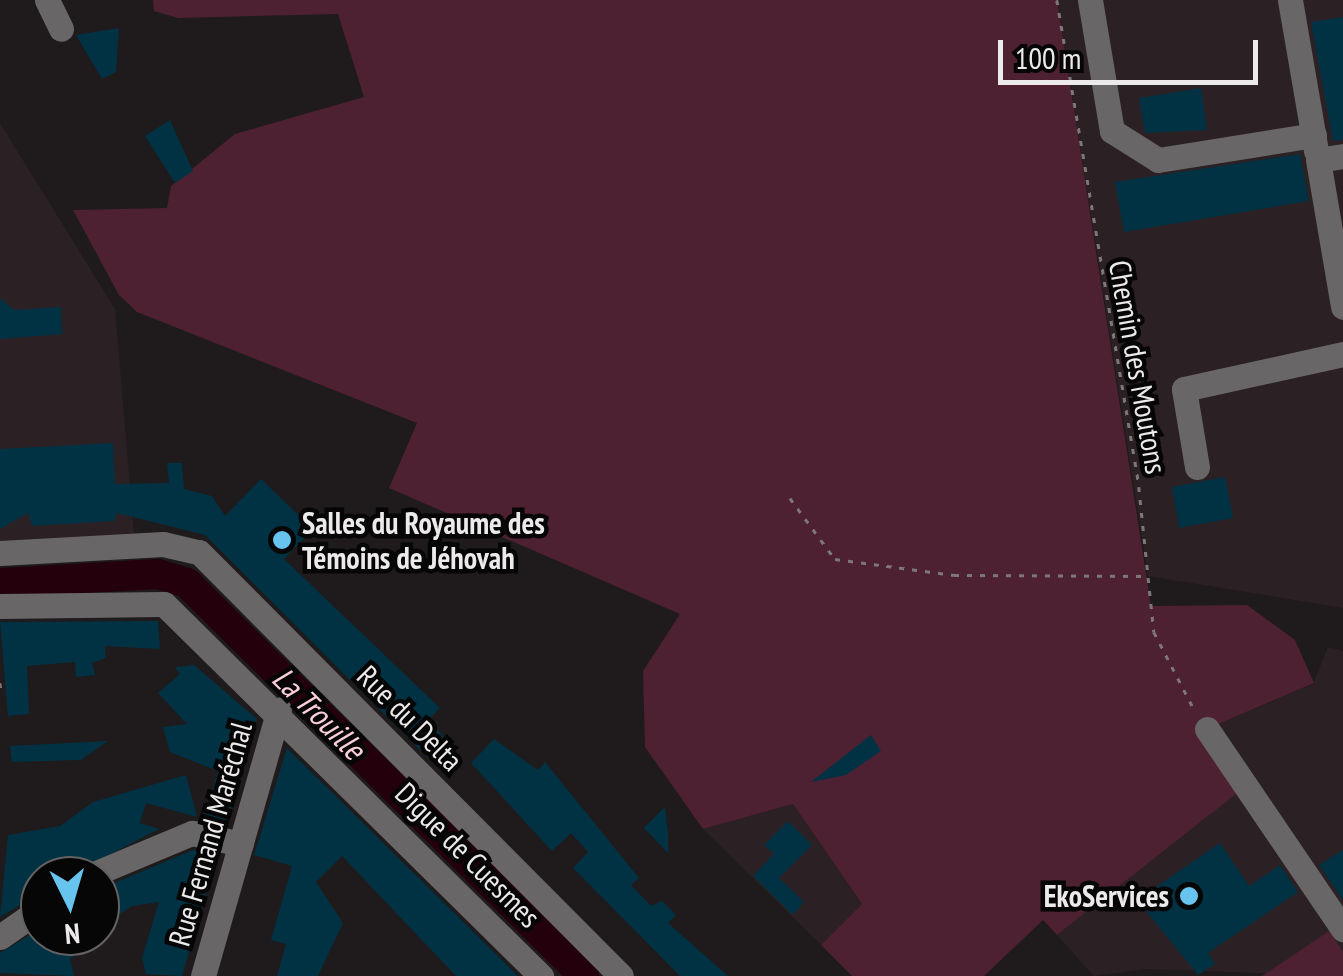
<!DOCTYPE html>
<meta charset="utf-8">
<style>
body{margin:0}
#map{position:relative;width:1343px;height:976px;overflow:hidden;background:#1f1a1b;font-family:"PT Sans Narrow",sans-serif}
div>[style]{position:absolute}
.built>*{inset:0;background:#2b2024}
.green>*{inset:0;background:#4d2131}
.river>*{height:30px;margin:-15px;padding:0 15px;transform-origin:15px;border-radius:15px;background:#23000c}
.building>*{inset:0;background:#013244}
.path>*{height:2.5px;margin-top:-1.25px;transform-origin:0;background:repeating-linear-gradient(90deg,#7c7778 0 5px,transparent 0 13px)}
.minor>*{height:25px;margin:-12.5px;padding:0 12.5px;transform-origin:12.5px;border-radius:12.5px;background:#686666}
.dots>*{width:28px;height:28px;translate:-50% -50%;box-sizing:border-box;border:5px solid #070606;border-radius:50%}
span{translate:-50% -50%;white-space:nowrap;text-align:center;line-height:1.15;-webkit-text-stroke:9px #070606;paint-order:stroke}
.street-label{font-size:30px;color:#edeaeb}
.poi-label{font-size:30px;color:#edeaeb;font-weight:700}
.left{translate:0 -50%;text-align:left}
.right{translate:-100% -50%;text-align:right}
.water-label{font-size:32px;color:#fbd0dc;font-style:italic}
.north{position:absolute;left:20px;top:856px;width:100px;height:100px;box-sizing:border-box;background:#070606;border:2px solid #636162;border-radius:50%;rotate:175deg;font-size:28px;font-weight:700;line-height:40px;text-align:center;color:#edeaeb}
.north::after{content:'';display:block;margin:auto;width:35px;height:45px;background:#66c4ef;clip-path:polygon(50% 0,100% 100%,50% 72%,0 100%)}
.scale{position:absolute;left:998px;top:40px;width:260px;height:45px;box-sizing:border-box;border:5px solid #edeaeb;border-top:0;padding-left:12px;font-size:30px;line-height:35px;white-space:nowrap;color:#edeaeb;-webkit-text-stroke:8px #070606;paint-order:stroke}
</style>
<div id="map">
<div class="built">
<div style="clip-path:polygon(1057px 0,1343px 0,1343px 608px,1148px 576px)"></div>
<div style="clip-path:polygon(0 123px,115px 309px,135px 545px,0 553px)"></div>
<div style="clip-path:polygon(1328px 647px,1343px 651px,1343px 976px,1146px 969px,1094px 976px,1057px 935px,1245px 786px,1207px 729px,1313px 684px)"></div>
<div style="clip-path:polygon(793px 804px,862px 904px,821px 945px,703px 829px)"></div>
</div>
<div class="green">
<div style="clip-path:polygon(153px 0,1057px 0,1151px 606px,1247px 605px,1295px 640px,1314px 683px,1207px 729px,1246px 786px,1057px 935px,1043px 920px,984px 976px,852px 976px,821px 945px,862px 904px,793px 804px,703px 829px,645px 747px,643px 671px,680px 614px,389px 488px,417px 423px,137px 312px,119px 295px,73px 210px,167px 208px,171px 186px,235px 134px,364px 97px,338px 14px,178px 18px,154px 11px)"></div>
<div style="clip-path:polygon(1329px 931px,1343px 952px,1343px 976px,1262px 976px)"></div>
</div>
<div class="river">
<div style="left:0;top:583px;width:158px;rotate:-3.3deg"></div>
<div style="left:158px;top:574px;width:30px;rotate:17deg"></div>
<div style="left:187px;top:583px;width:559px;rotate:44.71deg"></div>
</div>
<div class="building">
<div style="clip-path:polygon(1343px 17px,1343px 140px,1333px 141px,1311px 22px)"></div>
<div style="clip-path:polygon(119px 28px,116px 72px,102px 79px,76px 35px)"></div>
<div style="clip-path:polygon(1201px 88px,1207px 130px,1145px 133px,1139px 98px)"></div>
<div style="clip-path:polygon(170px 120px,193px 171px,175px 183px,145px 136px)"></div>
<div style="clip-path:polygon(1300px 154px,1309px 201px,1124px 232px,1115px 182px)"></div>
<div style="clip-path:polygon(0 298px,14px 310px,61px 307px,62px 334px,0 339px)"></div>
<div style="clip-path:polygon(113px 443px,115px 484px,169px 483px,167px 463px,182px 463px,184px 489px,212px 496px,225px 516px,261px 479px,313px 529px,284px 559px,440px 708px,428px 720px,457px 750px,441px 766px,425px 755px,205px 535px,117px 513px,114px 521px,32px 526px,28px 513px,0 529px,0 449px)"></div>
<div style="clip-path:polygon(1225px 477px,1233px 518px,1179px 528px,1172px 487px)"></div>
<div style="clip-path:polygon(158px 621px,160px 649px,105px 646px,106px 658px,92px 663px,95px 675px,76px 677px,75px 662px,27px 666px,29px 714px,8px 716px,0 622px)"></div>
<div style="clip-path:polygon(194px 665px,257px 719px,227px 824px,204px 818px,218px 771px,170px 752px,163px 727px,187px 724px,158px 693px,180px 674px,175px 667px)"></div>
<div style="clip-path:polygon(871px 735px,881px 751px,846px 775px,811px 782px)"></div>
<div style="clip-path:polygon(494px 739px,538px 770px,545px 762px,639px 878px,631px 885px,651px 906px,662px 901px,676px 915px,668px 923px,728px 976px,680px 976px,573px 868px,588px 852px,571px 833px,552px 851px,471px 763px)"></div>
<div style="clip-path:polygon(108px 741px,81px 760px,12px 762px,10px 746px)"></div>
<div style="clip-path:polygon(287px 748px,518px 976px,456px 976px,342px 856px,316px 882px,343px 923px,318px 976px,277px 976px,286px 944px,271px 940px,292px 866px,254px 855px)"></div>
<div style="clip-path:polygon(186px 775px,197px 817px,146px 803px,140px 823px,159px 829px,68px 876px,40px 876px,40px 893px,0 917px,8px 835px,60px 826px,93px 802px)"></div>
<div style="clip-path:polygon(665px 807px,668px 833px,668px 853px,644px 828px)"></div>
<div style="clip-path:polygon(788px 821px,812px 845px,779px 878px,804px 902px,793px 915px,753px 876px,774px 854px,764px 845px)"></div>
<div style="clip-path:polygon(1220px 843px,1249px 886px,1280px 865px,1298px 892px,1208px 953px,1215px 964px,1198px 975px,1137px 900px)"></div>
<div style="clip-path:polygon(193px 850px,217px 855px,182px 976px,146px 974px,142px 958px,159px 902px,132px 906px,100px 927px,100px 889px)"></div>
<div style="clip-path:polygon(1343px 850px,1343px 900px,1319px 865px)"></div>
<div style="clip-path:polygon(40px 929px,60px 940px,102px 936px,70px 959px,74px 976px,0 973px,0 953px)"></div>
</div>
<div class="path">
<div style="left:1057px;top:0;width:494px;rotate:80.4deg"></div>
<div style="left:1139px;top:487px;width:146px;rotate:84.1deg"></div>
<div style="left:1154px;top:632px;width:89px;rotate:62.6deg"></div>
<div style="left:790px;top:498px;width:76px;rotate:53.6deg"></div>
<div style="left:835px;top:559px;width:120px;rotate:7.7deg"></div>
<div style="left:954px;top:575px;width:192px;rotate:0.3deg"></div>
<div style="left:0;top:683px;width:6px;rotate:81deg"></div>
</div>
<div class="minor">
<div style="left:47px;top:0;width:32px;rotate:64deg"></div>
<div style="left:1090px;top:0;width:133px;rotate:80.5deg"></div>
<div style="left:1112px;top:131px;width:54px;rotate:32.2deg"></div>
<div style="left:1158px;top:160px;width:158px;rotate:-9.1deg"></div>
<div style="left:1290px;top:0;width:153px;rotate:80.2deg"></div>
<div style="left:1343px;top:156px;width:25px;rotate:171deg"></div>
<div style="left:1318px;top:160px;width:149px;rotate:80.3deg"></div>
<div style="left:1197px;top:467px;width:79px;rotate:-99.5deg"></div>
<div style="left:1184px;top:389px;width:163px;rotate:-12.4deg"></div>
<div style="left:0;top:553px;width:163px;rotate:-3.2deg"></div>
<div style="left:163px;top:544px;width:37px;rotate:13deg"></div>
<div style="left:199px;top:552px;width:598px;rotate:45.14deg"></div>
<div style="left:0;top:606px;width:164px;rotate:-0.7deg"></div>
<div style="left:164px;top:604px;width:530px;rotate:44.62deg"></div>
<div style="left:1207px;top:729px;width:242px;rotate:55.8deg"></div>
<div style="left:89px;top:876px;width:112px;rotate:-22.7deg"></div>
<div style="left:192px;top:833px;width:50px;rotate:12.7deg"></div>
<div style="left:0;top:937px;width:49px;rotate:-35deg"></div>
<div style="left:203px;top:976px;width:277px;rotate:-74.1deg"></div>
</div>
<div class="dots">
<div style="left:282px;top:540px;background:#66c4ef"></div>
<div style="left:1189px;top:896px;background:#66c4ef"></div>
</div>
<div class="street-label">
<span style="left:1138px;top:367px;rotate:80deg">Chemin des Moutons</span>
<span style="left:410px;top:718px;rotate:45deg">Rue du Delta</span>
<span style="left:210px;top:834px;rotate:-74deg">Rue Fernand Maréchal</span>
<span style="left:468px;top:855px;rotate:45deg">Digue de Cuesmes</span>
</div>
<div class="poi-label">
<span class="left" style="left:302px;top:540px">Salles du Royaume des<br>Témoins de Jéhovah</span>
<span class="right" style="left:1169px;top:896px">EkoServices</span>
</div>
<div class="water-label">
<span style="left:319px;top:713px;rotate:45deg">La Trouille</span>
</div>
<div class="north">N</div>
<div class="scale">100 m</div>
</div>
